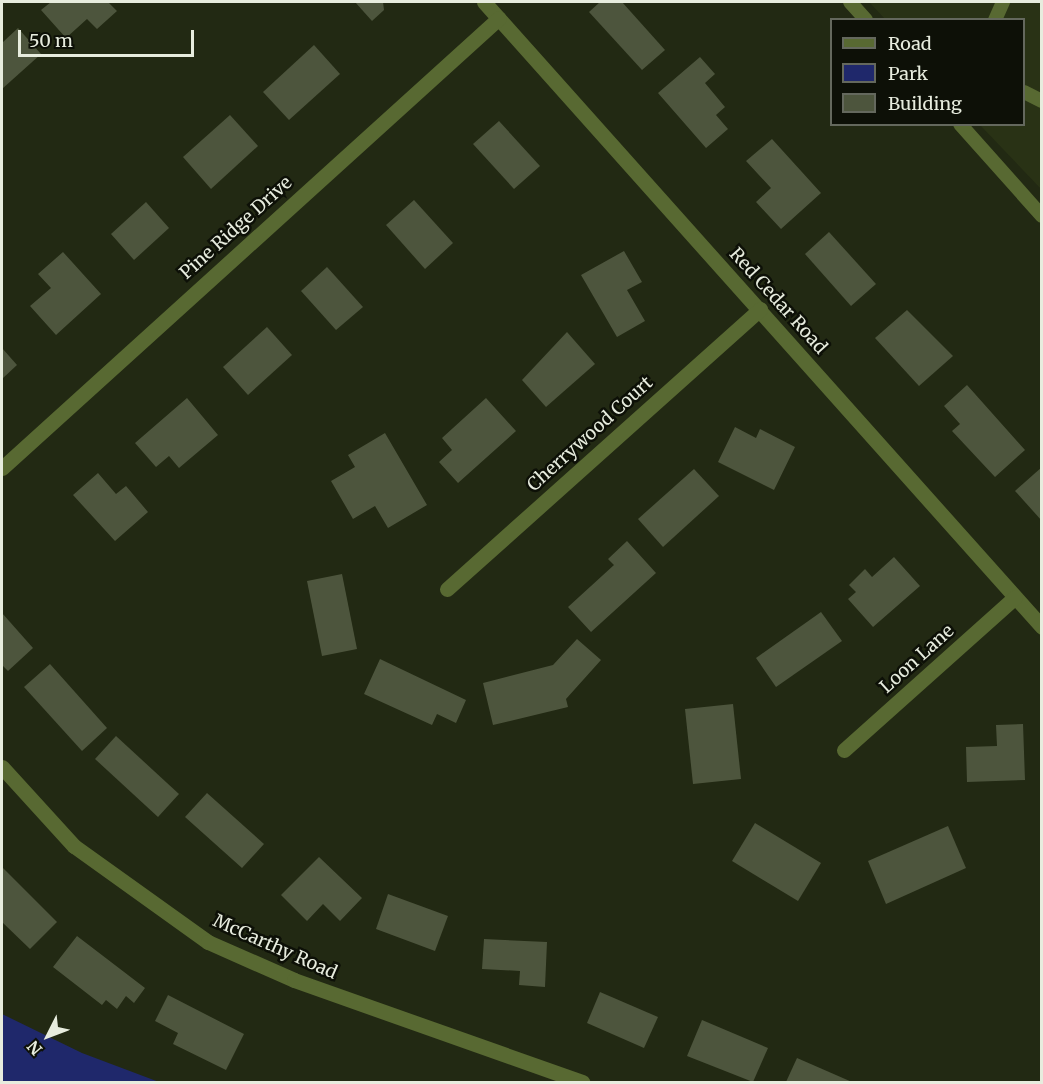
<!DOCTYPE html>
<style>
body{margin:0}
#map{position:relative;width:1043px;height:1084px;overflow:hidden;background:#222913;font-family:Merriweather,serif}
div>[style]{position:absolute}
.built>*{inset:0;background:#293215}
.green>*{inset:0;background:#1f286b}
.building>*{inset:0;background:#4d553d}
.service>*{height:14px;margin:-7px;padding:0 7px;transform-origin:7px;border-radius:7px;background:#586932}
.minor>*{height:15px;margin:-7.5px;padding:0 7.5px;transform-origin:7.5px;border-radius:7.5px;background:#586932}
span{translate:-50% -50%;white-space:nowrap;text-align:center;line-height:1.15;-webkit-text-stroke:5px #0d1007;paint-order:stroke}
.street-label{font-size:18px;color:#e7ecde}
.frame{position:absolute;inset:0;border:3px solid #e7ecde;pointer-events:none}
.legend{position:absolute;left:830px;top:18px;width:195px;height:108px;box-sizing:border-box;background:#0d1007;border:2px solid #64685d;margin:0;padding:8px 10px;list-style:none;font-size:18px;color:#e7ecde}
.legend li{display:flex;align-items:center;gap:12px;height:30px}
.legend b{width:30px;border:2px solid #64685d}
.north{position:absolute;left:18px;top:1006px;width:60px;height:60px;-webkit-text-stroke:4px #0d1007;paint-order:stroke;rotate:228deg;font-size:16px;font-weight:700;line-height:24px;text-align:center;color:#e7ecde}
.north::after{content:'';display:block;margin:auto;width:21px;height:27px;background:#e7ecde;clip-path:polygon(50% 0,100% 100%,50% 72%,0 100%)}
.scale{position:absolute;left:18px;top:30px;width:176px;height:27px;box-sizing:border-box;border:3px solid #e7ecde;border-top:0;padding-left:8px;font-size:18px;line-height:21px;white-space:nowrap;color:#e7ecde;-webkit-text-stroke:4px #0d1007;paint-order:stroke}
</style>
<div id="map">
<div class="built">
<div style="clip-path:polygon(869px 2px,1041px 2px,1041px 189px,980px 125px,1024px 124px,1024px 20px,885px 19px)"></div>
</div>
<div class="green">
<div style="clip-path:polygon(2px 1014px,82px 1053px,159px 1082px,2px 1082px)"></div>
</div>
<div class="building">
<div style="clip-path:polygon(51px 2px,108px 2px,117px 11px,97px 29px,87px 19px,66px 38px,41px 10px)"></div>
<div style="clip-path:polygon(355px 2px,383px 2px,384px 10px,372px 21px)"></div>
<div style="clip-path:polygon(600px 2px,622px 2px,665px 50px,642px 70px,589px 12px)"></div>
<div style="clip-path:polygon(18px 28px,41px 54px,2px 89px,2px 43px)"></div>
<div style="clip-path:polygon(314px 45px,340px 74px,289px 120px,263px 92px)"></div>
<div style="clip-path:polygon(700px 57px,715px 74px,705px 83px,725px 107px,716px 115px,728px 129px,706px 148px,658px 93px)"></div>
<div style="clip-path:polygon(230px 115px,258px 146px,211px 189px,183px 157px)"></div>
<div style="clip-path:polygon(499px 121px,540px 166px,514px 189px,473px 144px)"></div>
<div style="clip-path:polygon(772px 139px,821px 193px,781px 229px,756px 202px,771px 188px,746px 161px)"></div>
<div style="clip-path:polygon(414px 200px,453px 243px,425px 269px,386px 225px)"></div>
<div style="clip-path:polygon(146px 202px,169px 228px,134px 260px,111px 234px)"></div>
<div style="clip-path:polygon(829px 232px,876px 284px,851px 306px,805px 254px)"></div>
<div style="clip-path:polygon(624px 251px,642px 282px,627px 290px,645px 321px,617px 337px,581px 275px)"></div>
<div style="clip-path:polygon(63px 252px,101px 294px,56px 335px,30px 306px,51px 288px,38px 274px)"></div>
<div style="clip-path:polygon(327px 267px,363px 307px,336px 330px,301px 291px)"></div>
<div style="clip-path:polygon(907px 310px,953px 356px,919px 386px,875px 338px)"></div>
<div style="clip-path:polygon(267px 327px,292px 355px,248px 395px,223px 367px)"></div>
<div style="clip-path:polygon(567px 332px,595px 364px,546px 407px,522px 380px)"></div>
<div style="clip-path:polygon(2px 348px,17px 365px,2px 379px)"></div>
<div style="clip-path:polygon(967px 385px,1025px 450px,995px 477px,952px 431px,960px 424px,944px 406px)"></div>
<div style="clip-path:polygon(187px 398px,218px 435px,179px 468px,169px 456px,156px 467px,135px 443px)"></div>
<div style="clip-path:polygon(486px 398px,516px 431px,458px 483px,439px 462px,452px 450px,442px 438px)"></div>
<div style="clip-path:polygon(735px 427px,756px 438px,760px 429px,795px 447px,774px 490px,718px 462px)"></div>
<div style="clip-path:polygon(385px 433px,427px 505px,388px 528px,375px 506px,353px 519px,331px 481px,355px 467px,348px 455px)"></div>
<div style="clip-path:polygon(1042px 467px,1042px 521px,1015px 491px)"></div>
<div style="clip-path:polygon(694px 469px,719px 496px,663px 547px,638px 519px)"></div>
<div style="clip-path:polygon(98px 473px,116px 494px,126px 486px,148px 512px,115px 541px,73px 495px)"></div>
<div style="clip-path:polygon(627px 541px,656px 573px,591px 632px,568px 607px,614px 565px,608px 559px)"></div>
<div style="clip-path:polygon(894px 557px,920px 586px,873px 627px,848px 599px,856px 592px,849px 585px,865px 569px,872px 577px)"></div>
<div style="clip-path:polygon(342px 574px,357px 649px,322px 656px,307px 581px)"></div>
<div style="clip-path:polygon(821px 612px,842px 641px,776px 687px,756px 658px)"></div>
<div style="clip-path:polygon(2px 613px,33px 648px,8px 671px,2px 665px)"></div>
<div style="clip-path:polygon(577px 639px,601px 660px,566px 699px,568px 707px,493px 725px,483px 683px,553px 665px)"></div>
<div style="clip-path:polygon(380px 659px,466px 700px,456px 723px,437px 714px,432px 725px,364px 694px)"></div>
<div style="clip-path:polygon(50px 664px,107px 728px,82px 751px,24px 687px)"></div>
<div style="clip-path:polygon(733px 704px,741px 779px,693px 784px,685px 709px)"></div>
<div style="clip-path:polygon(1023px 724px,1025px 780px,967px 782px,966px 747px,997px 746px,996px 725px)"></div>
<div style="clip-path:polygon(116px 736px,179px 794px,158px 817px,95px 759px)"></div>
<div style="clip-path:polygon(207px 793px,264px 844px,242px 868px,185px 817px)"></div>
<div style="clip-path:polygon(755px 823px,821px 863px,798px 901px,732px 861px)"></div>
<div style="clip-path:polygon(948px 826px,966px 868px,886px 904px,868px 861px)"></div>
<div style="clip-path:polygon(319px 857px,362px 898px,340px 921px,323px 904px,307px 921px,281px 895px)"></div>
<div style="clip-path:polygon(2px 867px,57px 922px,30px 949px,2px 922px)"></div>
<div style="clip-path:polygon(388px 894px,448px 916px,435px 951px,376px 929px)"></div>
<div style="clip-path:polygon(77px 936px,145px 988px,134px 1003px,126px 996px,117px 1009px,106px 1000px,102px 1005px,53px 967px)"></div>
<div style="clip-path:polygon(484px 939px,547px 942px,545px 987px,519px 985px,520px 971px,482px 969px)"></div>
<div style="clip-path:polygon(600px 992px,658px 1017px,644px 1048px,587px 1023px)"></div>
<div style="clip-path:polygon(168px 995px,244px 1034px,226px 1070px,173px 1044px,178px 1033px,155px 1021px)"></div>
<div style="clip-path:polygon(702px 1020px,768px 1048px,753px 1082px,687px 1056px)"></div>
<div style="clip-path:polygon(797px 1058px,852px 1082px,786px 1082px)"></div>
</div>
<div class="service">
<div style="left:850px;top:2px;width:24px;rotate:48deg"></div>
<div style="left:995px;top:20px;width:20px;rotate:-66deg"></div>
<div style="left:1024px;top:92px;width:20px;rotate:27deg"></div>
<div style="left:960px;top:124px;width:123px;rotate:48.3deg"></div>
</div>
<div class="minor">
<div style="left:484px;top:2px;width:838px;rotate:48.24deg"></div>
<div style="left:2px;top:468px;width:670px;rotate:-42.16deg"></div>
<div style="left:447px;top:589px;width:420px;rotate:-41.8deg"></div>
<div style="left:844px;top:750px;width:229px;rotate:-41.8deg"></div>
<div style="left:2px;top:767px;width:107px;rotate:47.7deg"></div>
<div style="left:74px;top:846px;width:165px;rotate:35.6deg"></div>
<div style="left:208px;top:942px;width:94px;rotate:23.8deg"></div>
<div style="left:294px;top:980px;width:306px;rotate:19.5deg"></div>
</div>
<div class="street-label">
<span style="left:236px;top:228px;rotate:-42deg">Pine Ridge Drive</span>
<span style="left:778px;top:301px;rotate:48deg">Red Cedar Road</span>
<span style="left:590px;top:434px;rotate:-42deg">Cherrywood Court</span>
<span style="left:917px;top:659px;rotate:-42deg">Loon Lane</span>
<span style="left:275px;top:947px;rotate:24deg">McCarthy Road</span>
</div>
<div class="frame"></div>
<ul class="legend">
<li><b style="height:8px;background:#586932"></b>Road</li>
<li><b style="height:16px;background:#1f286b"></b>Park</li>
<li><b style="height:16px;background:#4d553d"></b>Building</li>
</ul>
<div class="north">N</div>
<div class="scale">50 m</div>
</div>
